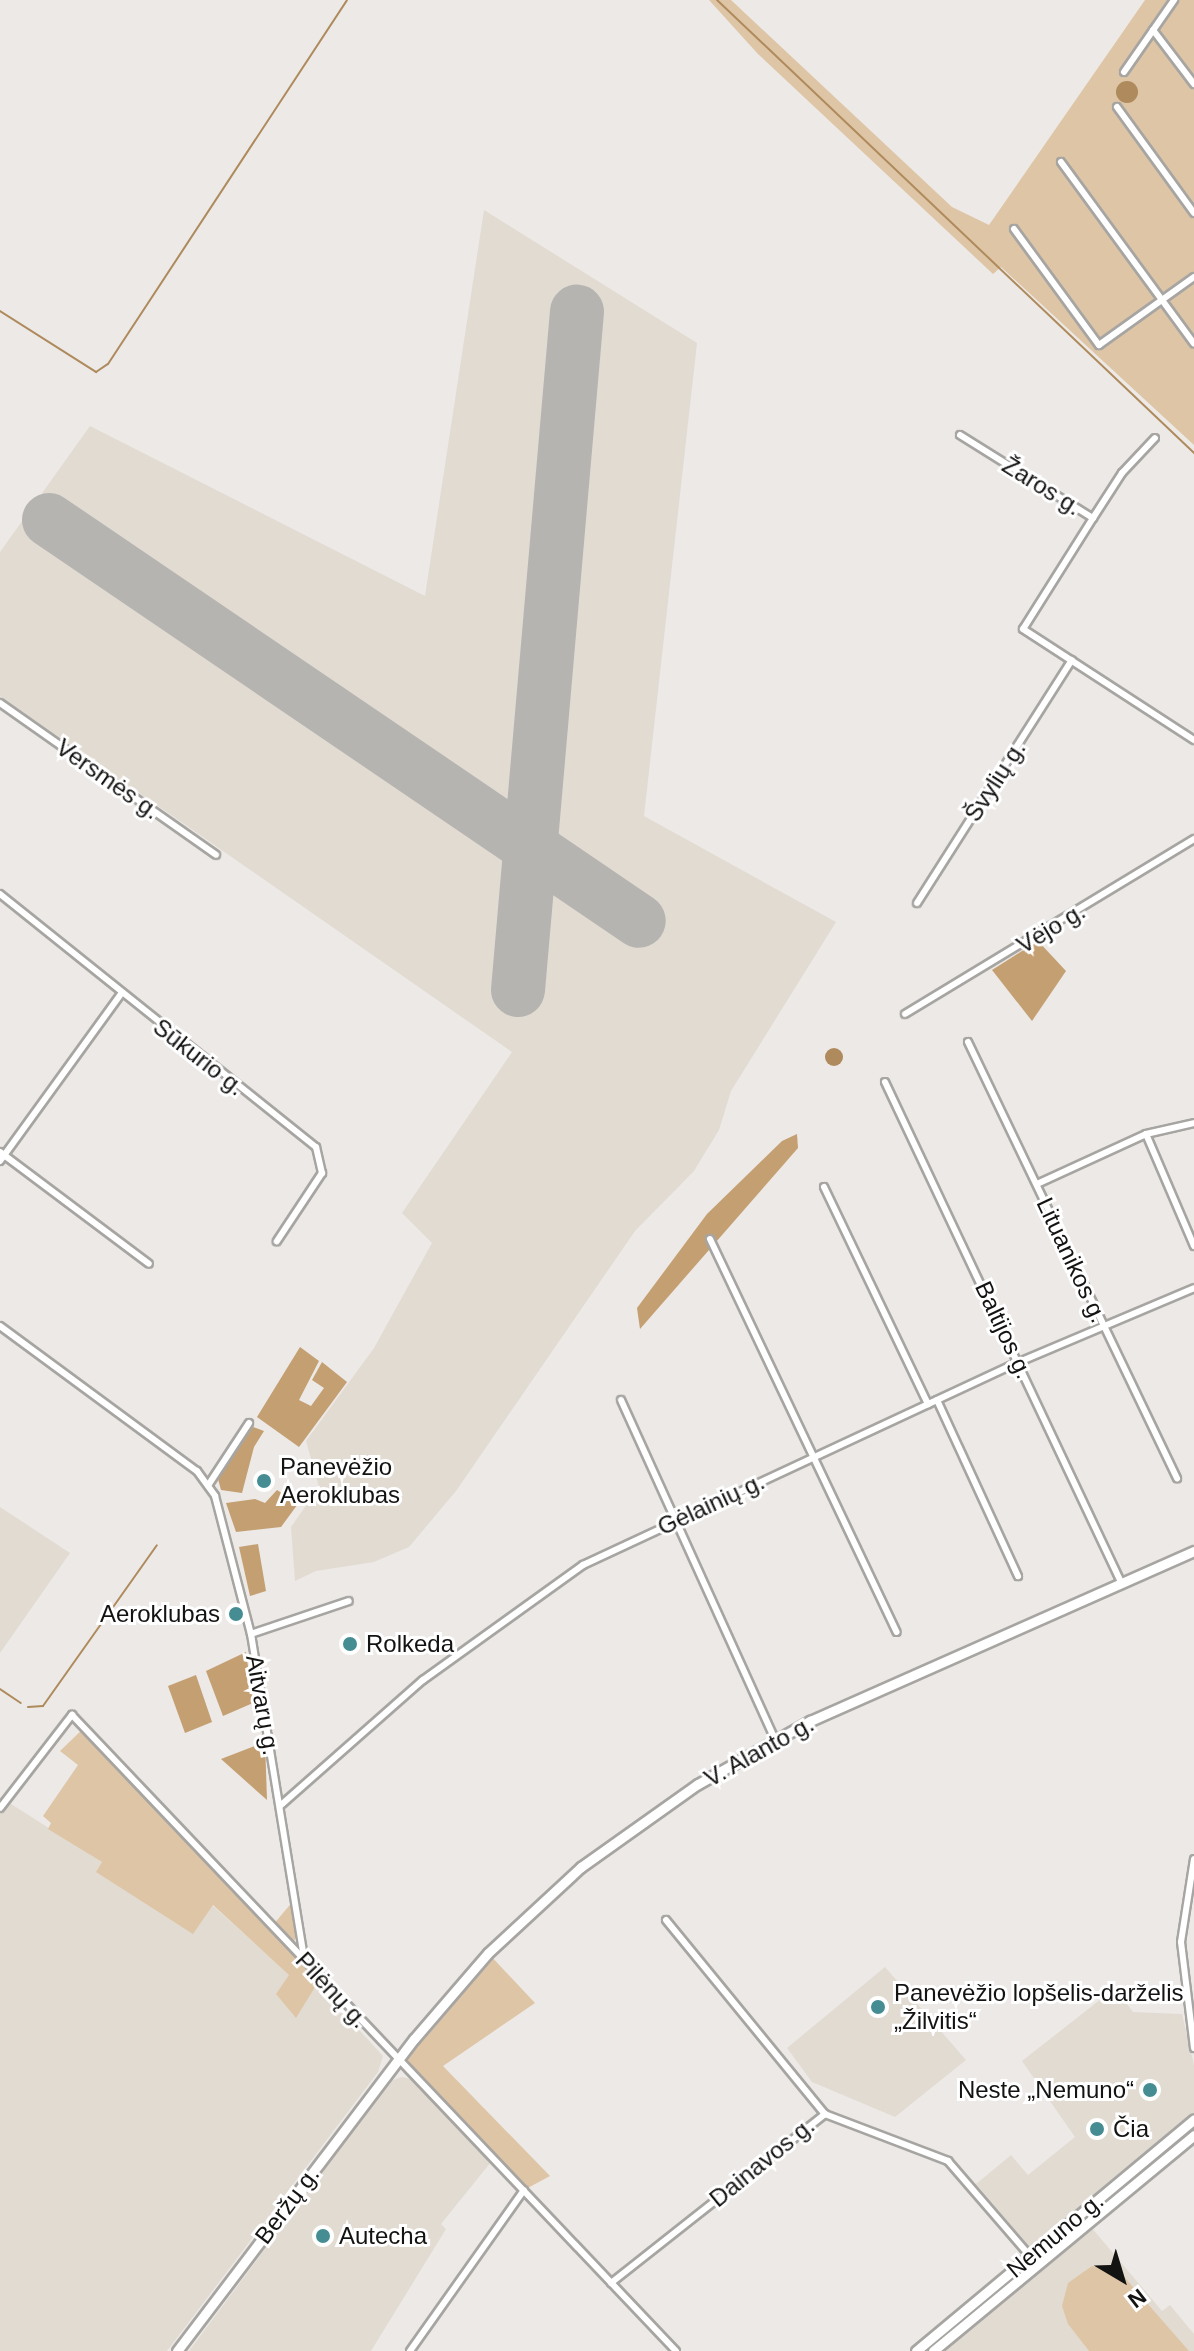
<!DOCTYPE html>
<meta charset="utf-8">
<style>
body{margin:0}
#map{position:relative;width:1194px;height:2351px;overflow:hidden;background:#ece9e6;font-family:Arial,sans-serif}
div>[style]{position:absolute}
.built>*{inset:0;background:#e2dbd2}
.green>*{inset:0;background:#dec5a6}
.forest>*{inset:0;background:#c49f71}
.water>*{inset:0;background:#ae8a5c}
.round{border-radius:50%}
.stream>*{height:2px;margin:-1px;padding:0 1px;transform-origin:1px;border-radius:1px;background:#ae8a5c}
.runway>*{height:54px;margin:-27px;padding:0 27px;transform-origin:27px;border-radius:27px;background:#b6b4b1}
.roads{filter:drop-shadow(2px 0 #a7a5a2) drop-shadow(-2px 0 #a7a5a2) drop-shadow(0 2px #a7a5a2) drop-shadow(0 -2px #a7a5a2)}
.minor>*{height:6px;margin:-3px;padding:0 3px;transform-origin:3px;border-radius:3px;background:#fff}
.secondary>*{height:9px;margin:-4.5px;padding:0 4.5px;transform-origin:4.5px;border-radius:4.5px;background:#fff}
.dots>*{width:22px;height:22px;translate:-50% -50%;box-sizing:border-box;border:4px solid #fff;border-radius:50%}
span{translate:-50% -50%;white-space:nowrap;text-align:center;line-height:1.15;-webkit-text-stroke:6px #fff;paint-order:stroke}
.street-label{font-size:24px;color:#131312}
.poi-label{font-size:24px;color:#131312}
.left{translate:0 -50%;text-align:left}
.right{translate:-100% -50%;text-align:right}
.north{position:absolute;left:1082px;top:2239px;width:80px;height:80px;-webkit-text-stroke:6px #fff;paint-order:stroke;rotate:142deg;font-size:22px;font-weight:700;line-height:32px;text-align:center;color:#131312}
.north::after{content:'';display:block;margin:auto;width:28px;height:36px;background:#131312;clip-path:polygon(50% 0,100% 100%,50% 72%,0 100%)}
</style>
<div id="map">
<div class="built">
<div style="clip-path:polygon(484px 210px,697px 343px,644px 816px,836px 922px,731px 1091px,719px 1130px,694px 1171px,635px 1231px,456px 1491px,409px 1547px,374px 1562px,316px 1571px,295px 1581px,291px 1527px,319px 1487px,306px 1441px,374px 1348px,432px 1243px,402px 1213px,512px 1052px,0 696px,0 552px,90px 426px,425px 596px)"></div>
<div style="clip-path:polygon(0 1507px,70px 1553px,0 1653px)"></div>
<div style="clip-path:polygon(8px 1802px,102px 1862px,97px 1871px,193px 1933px,212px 1905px,290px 1975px,296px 2017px,317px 1984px,383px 2056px,378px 2072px,167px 2351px,0 2351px,0 1814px)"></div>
<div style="clip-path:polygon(885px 1967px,966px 2060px,895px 2117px,812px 2082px,787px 2048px)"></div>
<div style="clip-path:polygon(1115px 1988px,1133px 2012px,1182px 2014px,1194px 2065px,1194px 2113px,1030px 2248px,976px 2184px,1011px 2155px,1028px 2175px,1075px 2137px,1022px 2061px)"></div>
<div style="clip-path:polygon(402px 2077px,411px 2079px,491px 2162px,441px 2224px,446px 2229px,371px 2351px,189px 2351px,353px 2131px,393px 2080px)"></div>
<div style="clip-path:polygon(1091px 2227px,1162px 2311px,1170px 2305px,1194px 2334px,1194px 2351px,941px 2351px)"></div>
</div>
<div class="green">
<div style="clip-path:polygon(709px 0,731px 0,952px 207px,989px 225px,1145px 0,1194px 0,1194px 445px,1001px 267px,993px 274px,758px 54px)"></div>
<div style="clip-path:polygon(85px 1727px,273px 1925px,294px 1900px,297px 1934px,291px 1949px,317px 1984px,296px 2018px,276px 1994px,289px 1975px,213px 1905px,193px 1934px,96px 1872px,102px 1862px,48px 1829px,51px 1823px,43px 1816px,78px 1765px,60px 1751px)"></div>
<div style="clip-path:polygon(488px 1953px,535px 2003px,443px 2066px,550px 2176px,524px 2190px,397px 2059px)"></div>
<div style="clip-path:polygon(1154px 2158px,1026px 2269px,1023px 2266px)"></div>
<div style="clip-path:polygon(1092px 2266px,1119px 2271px,1189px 2351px,1089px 2351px,1068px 2324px,1062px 2306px,1068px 2283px)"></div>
<div style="clip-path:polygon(1020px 2269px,1023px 2272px,922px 2351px)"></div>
</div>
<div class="forest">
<div style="clip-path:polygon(1038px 941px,1066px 971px,1032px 1021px,992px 970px)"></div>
<div style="clip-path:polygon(797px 1134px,798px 1148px,640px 1329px,637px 1308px,707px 1214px,782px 1141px)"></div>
<div style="clip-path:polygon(300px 1347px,319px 1361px,299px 1400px,311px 1406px,324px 1388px,312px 1380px,322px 1362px,347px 1382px,299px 1447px,257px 1417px)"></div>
<div style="clip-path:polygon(253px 1427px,264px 1431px,254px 1447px,242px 1493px,221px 1490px,218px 1479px)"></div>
<div style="clip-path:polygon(277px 1490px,294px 1501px,306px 1493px,281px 1527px,236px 1532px,226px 1503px,255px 1499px,265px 1503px)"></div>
<div style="clip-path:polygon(258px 1544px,266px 1591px,250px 1596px,239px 1547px)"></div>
<div style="clip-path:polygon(246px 1652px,253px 1703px,223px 1716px,206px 1671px)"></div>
<div style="clip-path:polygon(196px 1675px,212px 1722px,185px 1733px,168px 1686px)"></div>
<div style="clip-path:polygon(265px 1742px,267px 1800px,221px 1759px)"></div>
</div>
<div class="water">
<div class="round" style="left:1116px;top:81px;width:22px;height:22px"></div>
<div class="round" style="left:825px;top:1048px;width:18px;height:18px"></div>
</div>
<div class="stream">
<div style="left:717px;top:0;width:658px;rotate:43.52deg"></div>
<div style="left:0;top:311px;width:114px;rotate:32.4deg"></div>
<div style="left:96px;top:372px;width:14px;rotate:-34deg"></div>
<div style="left:108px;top:364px;width:435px;rotate:-56.7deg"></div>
<div style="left:0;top:1689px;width:25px;rotate:34deg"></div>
<div style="left:28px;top:1707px;width:15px;rotate:-4deg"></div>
<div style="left:43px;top:1706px;width:197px;rotate:-54.7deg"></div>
</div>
<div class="runway">
<div style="left:49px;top:520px;width:713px;rotate:34.2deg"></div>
<div style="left:518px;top:990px;width:681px;rotate:-85.03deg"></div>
</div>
<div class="roads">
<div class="minor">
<div style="left:1153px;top:30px;width:68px;rotate:52.8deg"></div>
<div style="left:1124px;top:72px;width:88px;rotate:-55.2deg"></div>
<div style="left:1117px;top:107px;width:131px;rotate:54deg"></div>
<div style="left:1061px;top:162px;width:225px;rotate:53.8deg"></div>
<div style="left:1014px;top:229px;width:144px;rotate:53.8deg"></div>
<div style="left:1099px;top:345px;width:117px;rotate:-35.6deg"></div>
<div style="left:960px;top:435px;width:157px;rotate:32deg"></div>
<div style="left:1093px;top:518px;width:131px;rotate:122.2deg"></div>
<div style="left:1023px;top:629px;width:204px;rotate:33deg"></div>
<div style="left:1093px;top:518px;width:54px;rotate:-57.2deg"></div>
<div style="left:1122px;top:473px;width:48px;rotate:-46.7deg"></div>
<div style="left:0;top:703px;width:264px;rotate:35.1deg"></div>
<div style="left:0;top:894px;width:405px;rotate:38.7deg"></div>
<div style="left:316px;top:1147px;width:27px;rotate:77deg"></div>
<div style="left:322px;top:1173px;width:82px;rotate:123.5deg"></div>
<div style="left:917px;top:903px;width:288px;rotate:-57.5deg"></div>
<div style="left:905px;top:1014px;width:338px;rotate:-31.2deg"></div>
<div style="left:968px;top:1042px;width:484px;rotate:64.4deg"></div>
<div style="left:885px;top:1082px;width:551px;rotate:64.74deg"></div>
<div style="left:1146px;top:1134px;width:122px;rotate:66.8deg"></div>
<div style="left:0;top:1152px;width:186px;rotate:36.9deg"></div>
<div style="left:0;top:1161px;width:205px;rotate:-54.1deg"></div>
<div style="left:1037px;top:1184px;width:120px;rotate:-24.6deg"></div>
<div style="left:1146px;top:1134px;width:49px;rotate:-12.9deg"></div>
<div style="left:824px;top:1187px;width:241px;rotate:64.4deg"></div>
<div style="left:710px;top:1239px;width:435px;rotate:64.6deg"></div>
<div style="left:0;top:1326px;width:245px;rotate:36.4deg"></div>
<div style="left:197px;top:1471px;width:31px;rotate:54deg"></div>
<div style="left:215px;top:1496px;width:143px;rotate:75.4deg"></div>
<div style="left:251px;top:1634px;width:329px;rotate:80.7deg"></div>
<div style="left:621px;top:1400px;width:372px;rotate:65.6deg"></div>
<div style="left:937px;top:1400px;width:194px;rotate:65.3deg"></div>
<div style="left:209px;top:1484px;width:73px;rotate:-56.7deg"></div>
<div style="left:251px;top:1634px;width:103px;rotate:-18.6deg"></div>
<div style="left:281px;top:1805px;width:189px;rotate:-41.4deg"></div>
<div style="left:423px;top:1680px;width:197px;rotate:-35.7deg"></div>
<div style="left:583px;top:1565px;width:481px;rotate:-25deg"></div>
<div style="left:1019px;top:1362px;width:190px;rotate:-22.9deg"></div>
<div style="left:0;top:1808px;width:118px;rotate:-52.3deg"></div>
<div style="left:72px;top:1715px;width:877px;rotate:46.48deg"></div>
<div style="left:1194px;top:1859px;width:84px;rotate:98.9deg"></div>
<div style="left:1181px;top:1942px;width:107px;rotate:83deg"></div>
<div style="left:666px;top:1920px;width:251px;rotate:50.7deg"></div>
<div style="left:611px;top:2283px;width:273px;rotate:-38.3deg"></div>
<div style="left:825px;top:2114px;width:132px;rotate:20.9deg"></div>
<div style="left:948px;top:2161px;width:124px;rotate:49.2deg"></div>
<div style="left:410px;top:2351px;width:197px;rotate:-54.7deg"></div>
</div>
<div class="secondary">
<div style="left:177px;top:2351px;width:392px;rotate:-52.8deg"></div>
<div style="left:414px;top:2039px;width:113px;rotate:-49.3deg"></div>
<div style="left:488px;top:1953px;width:127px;rotate:-42.8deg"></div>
<div style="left:581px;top:1867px;width:143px;rotate:-35.4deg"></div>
<div style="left:698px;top:1784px;width:129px;rotate:-29.4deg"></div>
<div style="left:810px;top:1721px;width:420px;rotate:-23.9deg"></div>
<div style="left:916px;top:2351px;width:362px;rotate:-39.8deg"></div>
<div style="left:933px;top:2351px;width:339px;rotate:-39.6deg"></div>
</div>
</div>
<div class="dots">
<div style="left:264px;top:1481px;background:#458d93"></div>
<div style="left:236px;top:1614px;background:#458d93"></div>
<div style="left:350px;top:1644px;background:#458d93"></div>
<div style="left:878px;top:2007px;background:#458d93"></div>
<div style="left:1150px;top:2090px;background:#458d93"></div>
<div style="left:1097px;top:2129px;background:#458d93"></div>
<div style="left:323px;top:2236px;background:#458d93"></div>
</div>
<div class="street-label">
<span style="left:1042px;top:486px;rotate:32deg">Žaros g.</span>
<span style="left:108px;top:779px;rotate:35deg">Versmės g.</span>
<span style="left:995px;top:781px;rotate:-57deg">Švylių g.</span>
<span style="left:1051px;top:928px;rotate:-31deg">Vėjo g.</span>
<span style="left:199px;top:1057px;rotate:38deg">Sūkurio g.</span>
<span style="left:1072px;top:1260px;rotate:65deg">Lituanikos g.</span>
<span style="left:1004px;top:1330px;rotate:65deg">Baltijos g.</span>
<span style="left:711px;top:1504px;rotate:-25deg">Gėlainių g.</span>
<span style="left:263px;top:1705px;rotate:80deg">Aitvarų g.</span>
<span style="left:759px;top:1751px;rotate:-29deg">V. Alanto g.</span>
<span style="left:332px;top:1990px;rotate:47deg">Pilėnų g.</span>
<span style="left:762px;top:2162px;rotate:-39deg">Dainavos g.</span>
<span style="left:287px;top:2205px;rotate:-53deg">Beržų g.</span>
<span style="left:1055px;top:2235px;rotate:-40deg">Nemuno g.</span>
</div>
<div class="poi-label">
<span class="left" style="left:280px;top:1481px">Panevėžio<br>Aeroklubas</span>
<span class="right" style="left:220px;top:1614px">Aeroklubas</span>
<span class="left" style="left:366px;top:1644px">Rolkeda</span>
<span class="left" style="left:894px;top:2007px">Panevėžio lopšelis-darželis<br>„Žilvitis“</span>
<span class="right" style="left:1134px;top:2090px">Neste „Nemuno“</span>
<span class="left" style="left:1113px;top:2129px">Čia</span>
<span class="left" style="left:339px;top:2236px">Autecha</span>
</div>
<div class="north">N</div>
</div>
